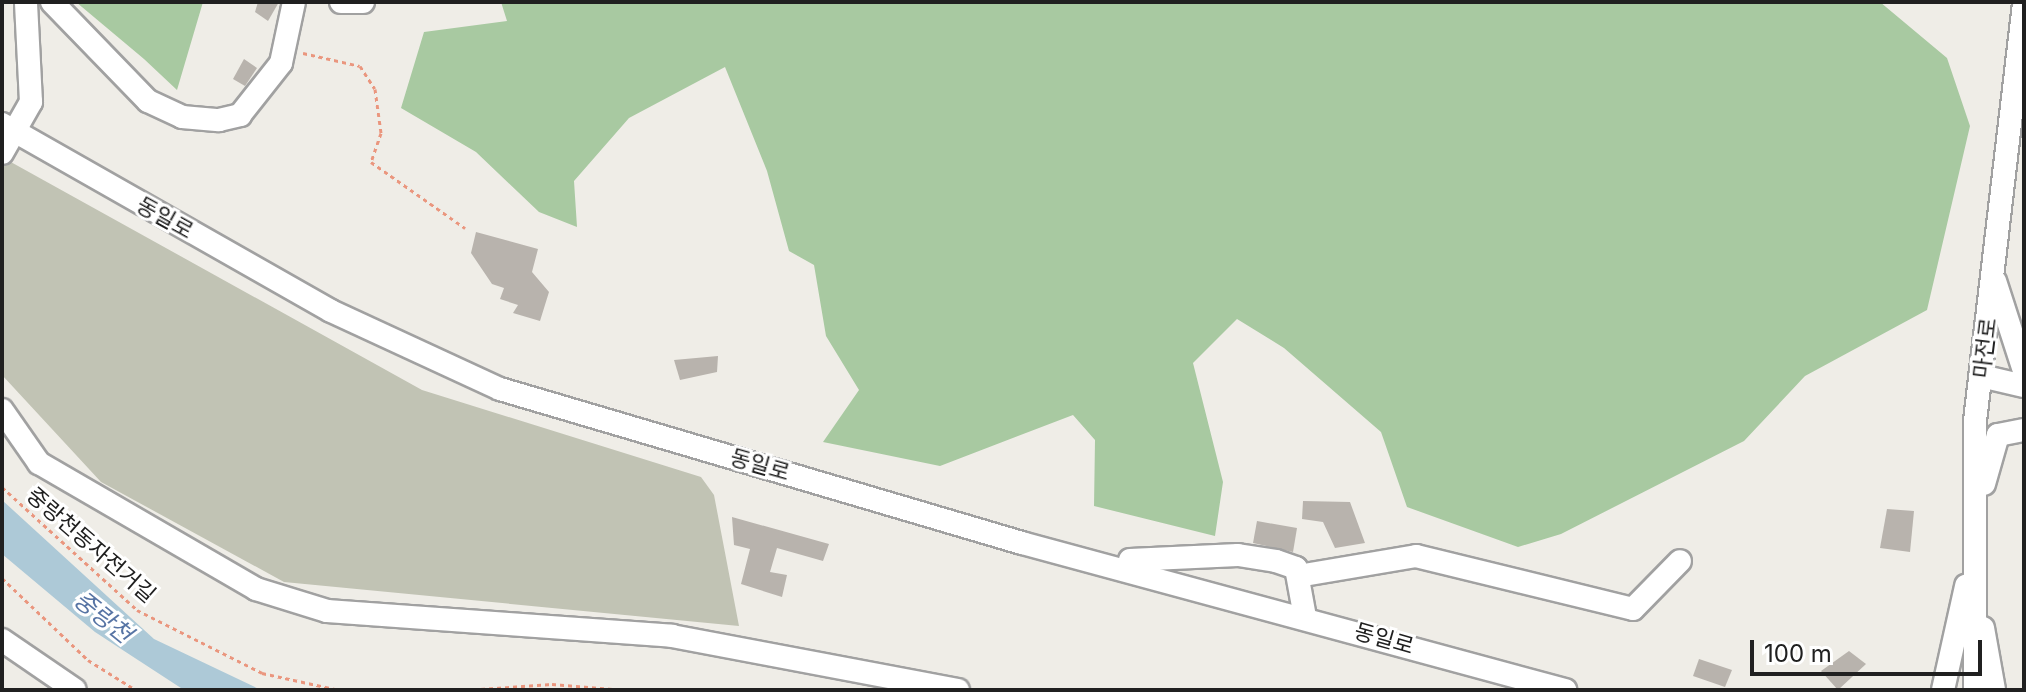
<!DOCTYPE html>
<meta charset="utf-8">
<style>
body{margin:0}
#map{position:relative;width:2026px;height:692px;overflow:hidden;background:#efede7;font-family:Inter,"Noto Sans KR",sans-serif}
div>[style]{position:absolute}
.construction>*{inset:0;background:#c1c3b4}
.forest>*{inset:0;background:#a8c9a1}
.water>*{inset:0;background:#adc9d7}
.building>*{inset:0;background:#b8b3ad}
.path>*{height:3px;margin-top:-1.5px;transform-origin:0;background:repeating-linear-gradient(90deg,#ea967e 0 4px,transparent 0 8px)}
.roads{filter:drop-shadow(2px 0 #a1a1a1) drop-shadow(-2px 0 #a1a1a1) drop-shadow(0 2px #a1a1a1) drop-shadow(0 -2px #a1a1a1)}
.minor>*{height:22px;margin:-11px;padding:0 11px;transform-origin:11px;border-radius:11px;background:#fff}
span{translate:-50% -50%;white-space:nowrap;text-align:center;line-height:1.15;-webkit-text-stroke:6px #fff;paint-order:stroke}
.street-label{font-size:22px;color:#202020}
.water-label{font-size:24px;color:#5774a4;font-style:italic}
.frame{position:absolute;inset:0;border:4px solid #202020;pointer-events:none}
.scale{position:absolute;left:1750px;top:640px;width:232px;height:36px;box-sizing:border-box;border:4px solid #202020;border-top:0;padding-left:10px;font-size:24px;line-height:28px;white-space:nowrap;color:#202020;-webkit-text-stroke:6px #fff;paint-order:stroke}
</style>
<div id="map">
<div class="construction">
<div style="clip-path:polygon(9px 161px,422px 390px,701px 477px,714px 495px,739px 626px,284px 582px,101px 482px,2px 375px,2px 165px)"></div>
</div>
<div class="forest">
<div style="clip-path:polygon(76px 2px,203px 2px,177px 90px,144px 59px)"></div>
<div style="clip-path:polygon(501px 2px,1880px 2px,1947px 58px,1970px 126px,1927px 310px,1805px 376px,1744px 441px,1561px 534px,1518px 547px,1407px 507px,1381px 432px,1284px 348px,1237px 319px,1193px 363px,1223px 482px,1215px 536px,1094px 506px,1095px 440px,1073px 415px,940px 466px,823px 442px,859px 390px,826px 336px,814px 265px,789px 251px,767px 171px,725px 67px,629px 118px,574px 181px,577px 227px,539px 212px,476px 152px,401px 108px,424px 32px,507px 21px)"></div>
</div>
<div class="water">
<div style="clip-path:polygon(2px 500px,154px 639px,261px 690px,184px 690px,95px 632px,2px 554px)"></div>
</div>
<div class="building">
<div style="clip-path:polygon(258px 2px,279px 2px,268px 21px,255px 12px)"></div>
<div style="clip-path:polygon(244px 59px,257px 68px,245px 86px,233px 79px)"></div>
<div style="clip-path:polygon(476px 232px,538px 249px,532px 272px,549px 292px,540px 321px,513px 313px,518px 305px,500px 299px,504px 288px,492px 284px,471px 253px)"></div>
<div style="clip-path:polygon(718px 356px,717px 372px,680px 380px,674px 360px)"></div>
<div style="clip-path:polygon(1303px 501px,1350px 502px,1365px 543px,1335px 548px,1323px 522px,1302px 519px)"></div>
<div style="clip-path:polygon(1887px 509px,1914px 511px,1910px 552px,1880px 548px)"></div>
<div style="clip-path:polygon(732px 517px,829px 544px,823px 561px,777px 548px,770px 572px,787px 575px,782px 597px,741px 584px,750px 549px,734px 545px)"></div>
<div style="clip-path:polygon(1257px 521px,1297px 528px,1293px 552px,1253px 543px)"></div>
<div style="clip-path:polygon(1849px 651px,1866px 664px,1838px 690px,1821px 671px)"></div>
<div style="clip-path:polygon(1699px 659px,1732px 670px,1725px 687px,1693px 676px)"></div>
</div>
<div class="path">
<div style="left:303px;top:53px;width:58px;rotate:12.8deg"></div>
<div style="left:360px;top:66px;width:27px;rotate:57deg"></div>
<div style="left:375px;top:89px;width:44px;rotate:82.2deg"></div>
<div style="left:381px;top:133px;width:31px;rotate:109deg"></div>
<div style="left:371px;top:162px;width:115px;rotate:35.1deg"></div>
<div style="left:2px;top:487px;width:183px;rotate:42.3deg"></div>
<div style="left:137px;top:610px;width:140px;rotate:26.7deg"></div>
<div style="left:262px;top:673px;width:79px;rotate:12.4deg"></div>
<div style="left:2px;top:578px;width:119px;rotate:43.6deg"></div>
<div style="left:88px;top:660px;width:57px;rotate:32deg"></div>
<div style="left:465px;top:690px;width:87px;rotate:-3.9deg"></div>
<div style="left:552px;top:684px;width:73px;rotate:4.7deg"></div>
</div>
<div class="roads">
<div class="minor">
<div style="left:52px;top:2px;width:138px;rotate:45.9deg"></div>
<div style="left:148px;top:101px;width:38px;rotate:25deg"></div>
<div style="left:182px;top:117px;width:37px;rotate:5deg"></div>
<div style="left:219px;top:120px;width:22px;rotate:-13deg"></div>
<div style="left:240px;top:115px;width:66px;rotate:-51.7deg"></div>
<div style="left:281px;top:63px;width:62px;rotate:-78deg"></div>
<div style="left:341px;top:2px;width:22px"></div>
<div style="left:2px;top:124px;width:378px;rotate:29.6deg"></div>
<div style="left:331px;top:311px;width:186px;rotate:24.8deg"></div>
<div style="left:500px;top:389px;width:544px;rotate:16.44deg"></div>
<div style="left:1022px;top:543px;width:563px;rotate:15.15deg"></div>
<div style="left:2px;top:153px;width:59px;rotate:-60.4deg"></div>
<div style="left:31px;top:102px;width:100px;rotate:-92.9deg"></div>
<div style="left:1995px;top:281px;width:95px;rotate:72.1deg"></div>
<div style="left:1981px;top:376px;width:44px;rotate:13.1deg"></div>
<div style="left:2px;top:410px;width:65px;rotate:55.1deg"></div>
<div style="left:39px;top:463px;width:251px;rotate:30.1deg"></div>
<div style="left:256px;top:589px;width:74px;rotate:17.2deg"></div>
<div style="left:327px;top:611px;width:346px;rotate:4.1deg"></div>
<div style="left:672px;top:636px;width:291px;rotate:10.7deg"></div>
<div style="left:1984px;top:484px;width:51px;rotate:-74.1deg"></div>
<div style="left:1998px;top:435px;width:26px;rotate:-11deg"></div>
<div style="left:1130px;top:560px;width:108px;rotate:-2.7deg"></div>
<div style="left:1238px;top:555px;width:38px;rotate:9deg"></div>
<div style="left:1276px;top:561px;width:21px;rotate:19deg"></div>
<div style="left:1296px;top:568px;width:50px;rotate:79.6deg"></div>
<div style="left:1298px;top:576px;width:120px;rotate:-9.6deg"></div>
<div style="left:1416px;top:556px;width:223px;rotate:13.7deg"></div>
<div style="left:1633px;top:609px;width:67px;rotate:-45.6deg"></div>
<div style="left:1983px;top:628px;width:63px;rotate:79.9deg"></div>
<div style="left:2px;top:640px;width:88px;rotate:34.4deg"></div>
<div style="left:1943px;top:690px;width:107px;rotate:-77.5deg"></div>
<div style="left:1975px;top:690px;width:269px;rotate:-90deg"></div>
<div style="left:1975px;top:421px;width:417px;rotate:-83.3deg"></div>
</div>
</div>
<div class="street-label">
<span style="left:165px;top:218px;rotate:29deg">동일로</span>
<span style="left:1985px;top:348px;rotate:-83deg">마전로</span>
<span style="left:760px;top:465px;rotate:16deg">동일로</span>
<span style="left:91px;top:545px;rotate:41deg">중랑천동자전거길</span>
<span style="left:1384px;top:639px;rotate:16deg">동일로</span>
</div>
<div class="water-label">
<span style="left:103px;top:617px;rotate:39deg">중랑천</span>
</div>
<div class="frame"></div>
<div class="scale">100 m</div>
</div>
